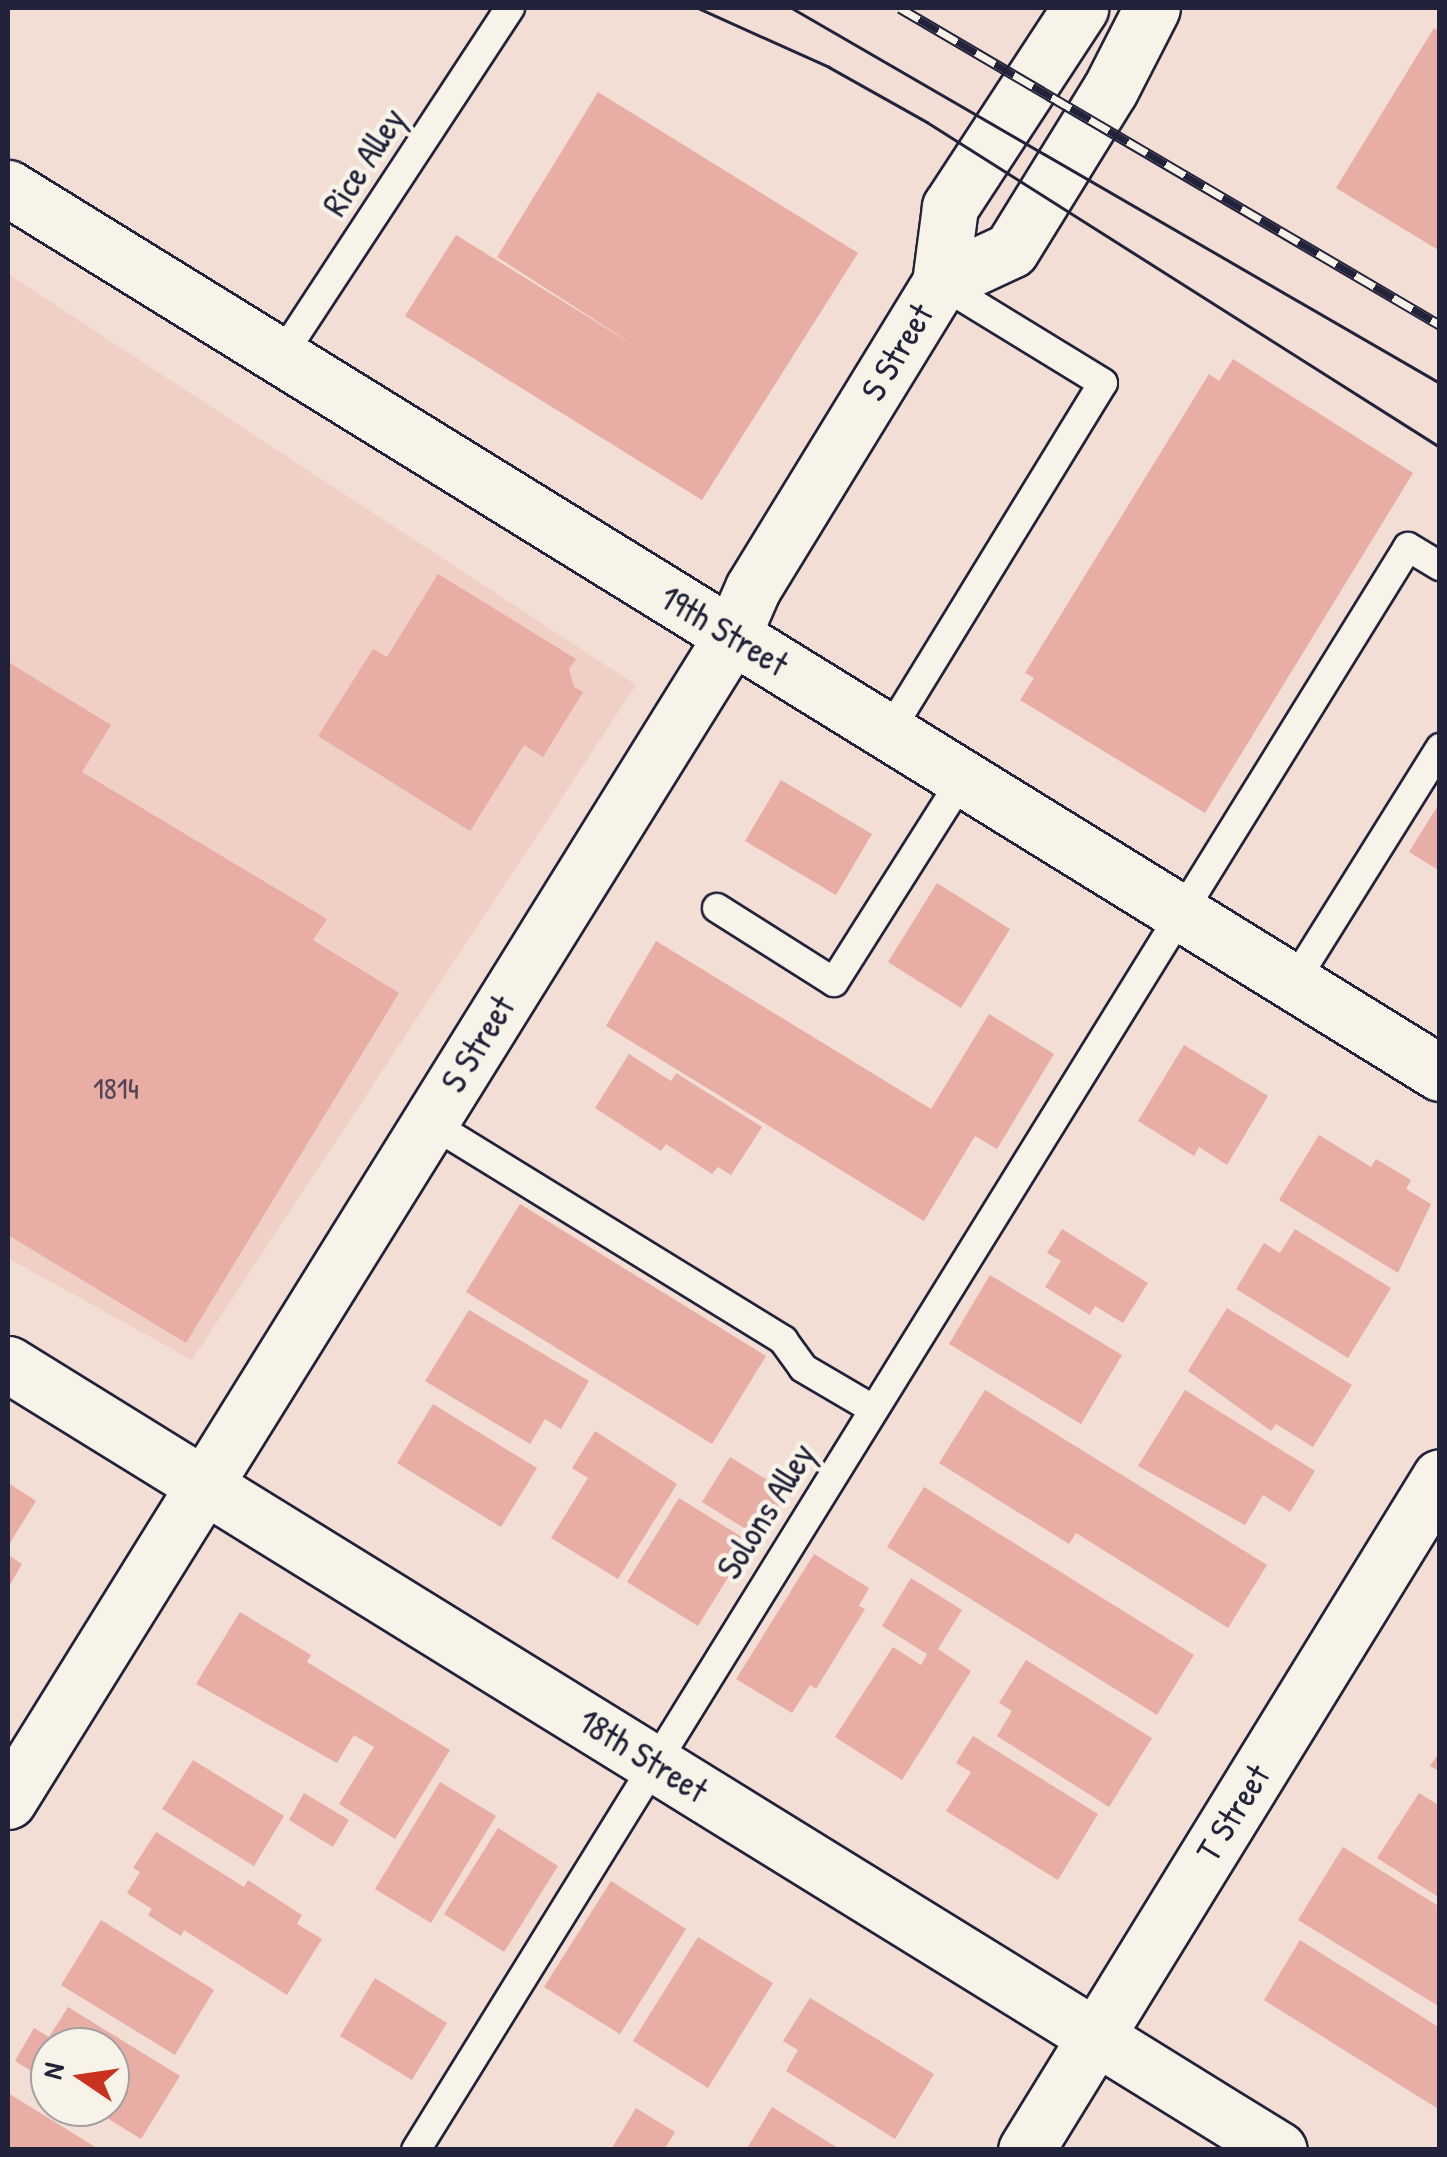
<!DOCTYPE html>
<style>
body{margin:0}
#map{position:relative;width:1447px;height:2157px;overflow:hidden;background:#f2ded4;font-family:"Patrick Hand",sans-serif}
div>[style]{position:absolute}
.built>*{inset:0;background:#efcfc6}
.building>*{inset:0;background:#e8ada5}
.roads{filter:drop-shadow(2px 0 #22223b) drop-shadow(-2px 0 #22223b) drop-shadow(0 2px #22223b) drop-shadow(0 -2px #22223b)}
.lane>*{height:28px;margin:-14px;padding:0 14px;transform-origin:14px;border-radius:14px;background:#f7f3e8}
.street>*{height:55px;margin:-27.5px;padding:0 27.5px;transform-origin:27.5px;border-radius:27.5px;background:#f7f3e8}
.secondary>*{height:55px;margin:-27.5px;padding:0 27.5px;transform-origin:27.5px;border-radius:27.5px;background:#f7f3e8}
.tram>*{height:2.5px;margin:-1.25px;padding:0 1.25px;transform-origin:1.25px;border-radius:1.25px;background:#22223b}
.rail>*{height:11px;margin-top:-5.5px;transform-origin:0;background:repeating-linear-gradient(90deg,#f7f3e8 0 22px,#22223b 0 44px);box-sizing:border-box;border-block:2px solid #22223b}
span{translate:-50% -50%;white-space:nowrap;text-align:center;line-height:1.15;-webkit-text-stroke:9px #f7f3e8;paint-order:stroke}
.number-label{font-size:30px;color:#544556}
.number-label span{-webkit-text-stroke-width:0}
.street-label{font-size:35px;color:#22223b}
.frame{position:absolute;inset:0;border:10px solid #22223b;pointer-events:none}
.north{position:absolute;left:30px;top:2027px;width:100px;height:100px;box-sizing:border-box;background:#f7f3e8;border:2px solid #a29fa3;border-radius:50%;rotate:283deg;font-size:28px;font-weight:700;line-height:40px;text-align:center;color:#22223b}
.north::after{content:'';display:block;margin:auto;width:35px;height:45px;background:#c8321e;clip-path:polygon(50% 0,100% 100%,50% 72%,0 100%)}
</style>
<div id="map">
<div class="built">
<div style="clip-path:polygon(8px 274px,636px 685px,192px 1360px,8px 1258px)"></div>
</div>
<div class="building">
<div style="clip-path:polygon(1434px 28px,1440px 31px,1440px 251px,1336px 188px)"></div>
<div style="clip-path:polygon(598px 92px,858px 253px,702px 500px,405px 316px,456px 235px,640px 349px,497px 257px)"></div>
<div style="clip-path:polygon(1233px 359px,1413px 473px,1205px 813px,1020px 700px,1034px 678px,1025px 673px,1209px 374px,1219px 381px)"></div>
<div style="clip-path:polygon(438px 574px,576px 659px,569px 669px,574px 687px,583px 692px,543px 757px,524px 745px,470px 831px,318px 736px,373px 649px,387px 657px)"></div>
<div style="clip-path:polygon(8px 662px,111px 725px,82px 772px,327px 919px,313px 940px,399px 993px,186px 1343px,8px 1235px)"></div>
<div style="clip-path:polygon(781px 780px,872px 834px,836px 895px,745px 841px)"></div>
<div style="clip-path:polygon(1440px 802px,1440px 871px,1409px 852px)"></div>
<div style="clip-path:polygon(937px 883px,1010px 929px,961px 1008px,888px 962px)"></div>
<div style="clip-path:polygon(656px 941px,931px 1109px,989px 1014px,1054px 1054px,997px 1149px,975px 1136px,924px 1221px,606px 1026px)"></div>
<div style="clip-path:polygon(1184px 1045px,1268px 1096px,1227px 1165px,1199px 1147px,1194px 1156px,1138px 1121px)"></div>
<div style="clip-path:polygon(629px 1054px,671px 1081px,676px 1073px,762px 1127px,731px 1175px,718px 1167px,712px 1174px,666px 1144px,661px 1151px,595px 1108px)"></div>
<div style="clip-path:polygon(1319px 1135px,1371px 1167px,1376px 1159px,1411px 1180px,1406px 1189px,1431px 1204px,1398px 1273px,1279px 1200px)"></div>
<div style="clip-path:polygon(520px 1204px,766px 1356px,712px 1444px,466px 1292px)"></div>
<div style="clip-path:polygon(1062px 1229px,1148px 1283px,1123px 1323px,1095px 1306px,1090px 1315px,1045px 1287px,1061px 1261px,1047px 1253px)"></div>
<div style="clip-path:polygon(1295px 1229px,1391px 1288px,1348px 1358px,1236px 1289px,1264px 1243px,1280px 1253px)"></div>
<div style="clip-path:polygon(990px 1275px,1122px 1355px,1081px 1424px,949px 1344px)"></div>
<div style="clip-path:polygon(1227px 1308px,1352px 1385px,1313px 1447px,1276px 1424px,1271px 1431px,1188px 1371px)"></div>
<div style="clip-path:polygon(469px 1310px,589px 1381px,561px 1429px,545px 1419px,530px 1444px,425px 1381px)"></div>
<div style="clip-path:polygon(985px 1390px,1267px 1565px,1228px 1628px,1076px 1533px,1069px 1544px,939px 1463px)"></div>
<div style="clip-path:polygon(1185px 1390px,1315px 1471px,1290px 1512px,1263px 1495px,1245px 1525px,1138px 1466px)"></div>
<div style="clip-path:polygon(433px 1404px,537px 1468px,501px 1527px,397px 1463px)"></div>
<div style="clip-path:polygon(595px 1431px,677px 1484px,618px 1579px,551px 1538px,588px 1478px,572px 1468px)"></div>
<div style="clip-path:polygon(730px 1457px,788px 1493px,760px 1538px,702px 1502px)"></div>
<div style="clip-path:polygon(8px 1483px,36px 1501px,8px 1546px)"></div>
<div style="clip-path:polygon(924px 1487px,1194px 1655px,1157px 1715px,887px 1547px)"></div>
<div style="clip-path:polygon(679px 1498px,750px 1542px,698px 1626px,627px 1582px)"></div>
<div style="clip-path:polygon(814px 1554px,869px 1588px,859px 1606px,865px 1609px,816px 1689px,810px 1685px,792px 1713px,736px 1679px)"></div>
<div style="clip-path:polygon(8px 1555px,22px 1564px,8px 1588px)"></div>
<div style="clip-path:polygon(911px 1578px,962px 1610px,938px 1649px,971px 1671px,902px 1780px,835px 1737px,893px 1647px,921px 1665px,927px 1654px,882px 1626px)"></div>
<div style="clip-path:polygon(240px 1612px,311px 1655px,307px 1662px,450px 1750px,395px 1839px,339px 1804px,374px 1747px,354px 1735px,337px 1763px,196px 1684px)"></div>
<div style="clip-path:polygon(1026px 1660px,1152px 1738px,1109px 1807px,997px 1736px,1012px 1711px,999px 1703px)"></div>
<div style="clip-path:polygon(973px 1736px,1098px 1814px,1058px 1880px,946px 1811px,971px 1772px,956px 1763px)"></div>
<div style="clip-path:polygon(1440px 1751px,1440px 1772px,1430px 1766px)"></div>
<div style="clip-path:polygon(193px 1760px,284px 1816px,254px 1866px,162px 1809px)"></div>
<div style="clip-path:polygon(440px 1782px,496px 1816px,431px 1923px,375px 1889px)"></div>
<div style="clip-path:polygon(304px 1793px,349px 1820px,333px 1847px,289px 1820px)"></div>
<div style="clip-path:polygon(1419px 1793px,1440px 1806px,1440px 1898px,1377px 1858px)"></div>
<div style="clip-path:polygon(498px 1828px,558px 1866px,504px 1952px,444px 1914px)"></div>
<div style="clip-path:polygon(156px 1832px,244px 1887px,248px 1880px,302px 1915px,297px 1924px,322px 1939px,287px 1995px,184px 1930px,181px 1936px,148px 1915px,152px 1909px,127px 1893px,140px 1872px,133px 1868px)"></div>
<div style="clip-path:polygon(1343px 1847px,1440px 1907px,1440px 2007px,1298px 1920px)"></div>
<div style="clip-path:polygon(611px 1881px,686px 1929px,620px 2034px,544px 1987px)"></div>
<div style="clip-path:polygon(101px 1920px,214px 1990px,175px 2055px,61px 1985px)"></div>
<div style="clip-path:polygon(698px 1937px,773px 1983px,708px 2088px,633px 2041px)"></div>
<div style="clip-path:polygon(1300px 1940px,1440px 2028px,1440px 2110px,1264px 2000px)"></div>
<div style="clip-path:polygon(375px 1978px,447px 2023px,412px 2080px,340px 2036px)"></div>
<div style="clip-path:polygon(810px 1998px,934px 2074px,895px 2139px,786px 2071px,798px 2050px,783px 2041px)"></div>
<div style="clip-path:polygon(68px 2007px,180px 2076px,141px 2139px,89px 2107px,110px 2107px,110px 2047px,50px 2047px,50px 2083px,15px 2061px,34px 2028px,49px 2037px)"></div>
<div style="clip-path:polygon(8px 2093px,100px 2150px,8px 2150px)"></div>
<div style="clip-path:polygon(772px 2107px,841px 2150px,746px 2150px)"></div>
<div style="clip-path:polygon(636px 2108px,675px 2132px,664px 2150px,612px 2148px)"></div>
</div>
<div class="roads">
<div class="lane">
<div style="left:280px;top:358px;width:419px;rotate:-56.7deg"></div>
<div style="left:889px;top:732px;width:409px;rotate:-58.5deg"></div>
<div style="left:1103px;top:383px;width:191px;rotate:-148.5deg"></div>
<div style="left:717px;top:908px;width:138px;rotate:32.3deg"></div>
<div style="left:834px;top:982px;width:241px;rotate:-57.7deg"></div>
<div style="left:1294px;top:982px;width:276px;rotate:-58deg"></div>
<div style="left:429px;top:1122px;width:416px;rotate:31.6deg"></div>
<div style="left:783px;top:1340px;width:34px;rotate:54deg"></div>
<div style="left:803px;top:1368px;width:81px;rotate:30.4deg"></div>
<div style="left:416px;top:2150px;width:1885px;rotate:-58.25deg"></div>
<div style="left:1408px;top:547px;width:37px;rotate:31deg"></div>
</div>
<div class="street">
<div style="left:940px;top:283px;width:78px;rotate:-24.9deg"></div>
<div style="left:1011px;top:250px;width:188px;rotate:-58.3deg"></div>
<div style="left:1110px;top:90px;width:92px;rotate:-62.9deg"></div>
<div style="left:8px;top:1364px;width:1494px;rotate:31.73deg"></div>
<div style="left:8px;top:1801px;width:1372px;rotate:-58.14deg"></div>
<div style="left:732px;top:636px;width:52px;rotate:-66.4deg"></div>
<div style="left:753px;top:588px;width:358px;rotate:-58.5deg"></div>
<div style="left:940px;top:283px;width:77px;rotate:-82.5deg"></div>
<div style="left:950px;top:207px;width:238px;rotate:-56.8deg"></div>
</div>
<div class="secondary">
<div style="left:8px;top:188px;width:1683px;rotate:31.72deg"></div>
<div style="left:1026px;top:2150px;width:790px;rotate:-58.4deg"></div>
</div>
</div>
<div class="tram">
<div style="left:698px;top:8px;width:144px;rotate:24.2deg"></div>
<div style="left:829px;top:67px;width:112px;rotate:29.3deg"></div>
<div style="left:927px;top:122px;width:607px;rotate:32.36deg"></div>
<div style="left:792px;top:8px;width:749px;rotate:30.06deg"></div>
</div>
<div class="rail">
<div style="left:900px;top:8px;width:626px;rotate:30.41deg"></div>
</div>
<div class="number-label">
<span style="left:116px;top:1088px">1814</span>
</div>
<div class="street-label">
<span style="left:364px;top:162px;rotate:-57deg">Rice Alley</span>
<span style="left:897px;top:352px;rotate:-59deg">S Street</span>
<span style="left:724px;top:631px;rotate:31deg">19th Street</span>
<span style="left:478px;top:1044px;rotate:-58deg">S Street</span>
<span style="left:766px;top:1511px;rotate:-58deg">Solons Alley</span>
<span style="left:643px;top:1756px;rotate:32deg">18th Street</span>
<span style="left:1233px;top:1813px;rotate:-58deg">T Street</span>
</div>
<div class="frame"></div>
<div class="north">N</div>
</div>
